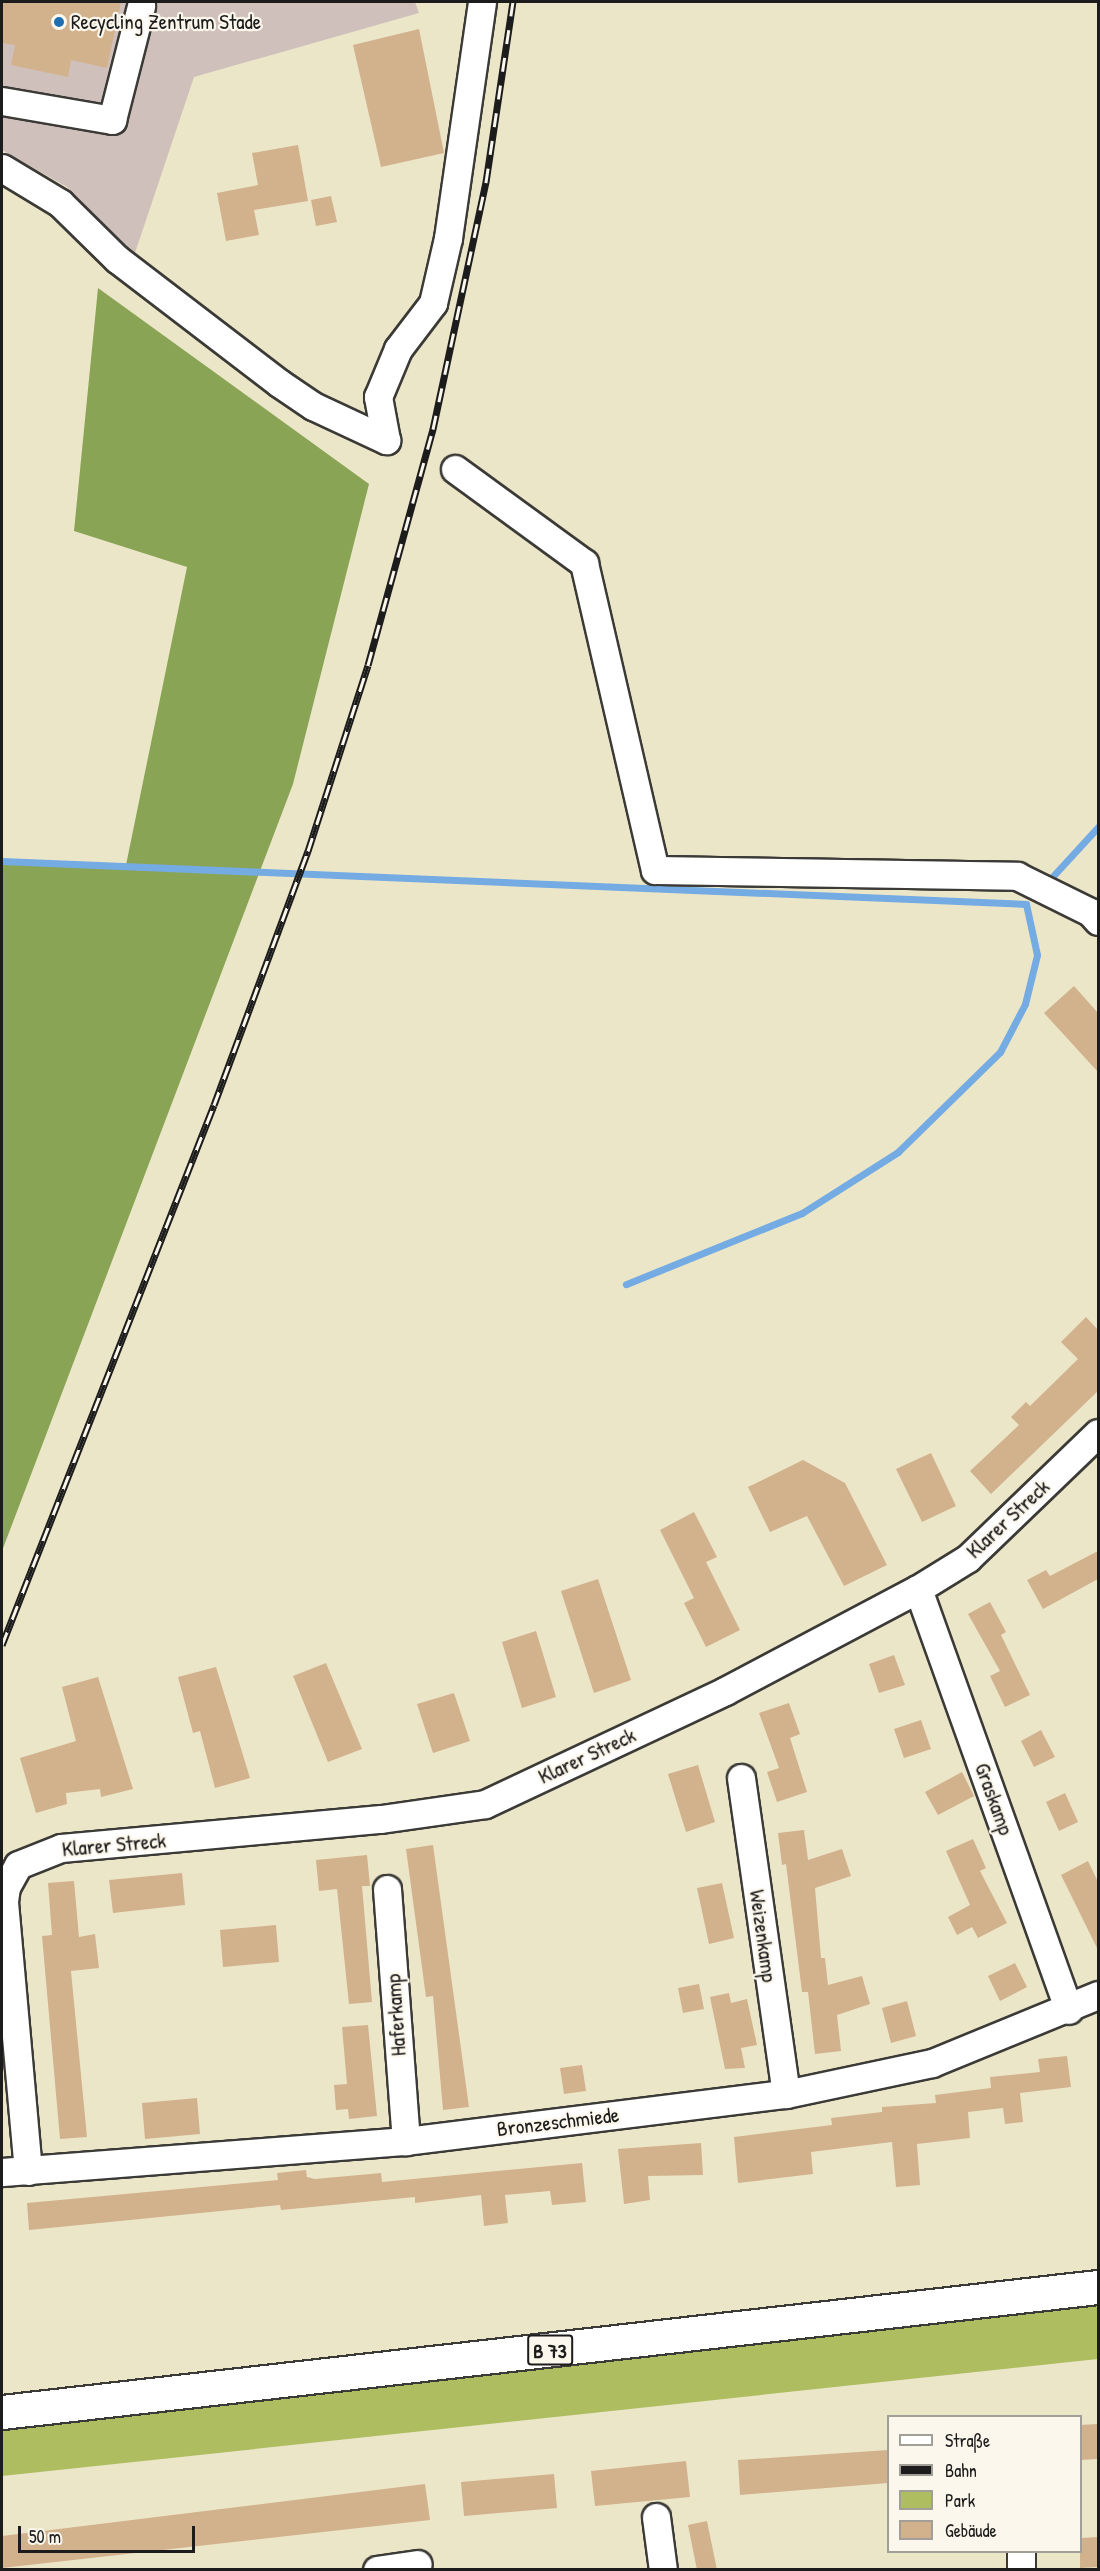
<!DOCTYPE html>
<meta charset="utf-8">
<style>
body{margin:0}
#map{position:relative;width:1100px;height:2571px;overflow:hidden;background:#ece6c9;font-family:"Patrick Hand",sans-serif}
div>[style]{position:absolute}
.industrial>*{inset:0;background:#d0c0bc}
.green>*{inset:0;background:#adbd60}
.forest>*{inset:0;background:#8aa456}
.stream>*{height:7px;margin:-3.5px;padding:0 3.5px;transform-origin:3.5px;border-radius:3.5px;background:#75abe3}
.building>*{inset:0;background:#d2b18d}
.roads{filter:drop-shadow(2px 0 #3b3a36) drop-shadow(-2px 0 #3b3a36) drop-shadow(0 2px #3b3a36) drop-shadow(0 -2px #3b3a36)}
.minor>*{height:27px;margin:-13.5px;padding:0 13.5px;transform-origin:13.5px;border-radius:13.5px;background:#fff}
.major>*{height:33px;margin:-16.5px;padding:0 16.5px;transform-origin:16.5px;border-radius:16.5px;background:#fff}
.rail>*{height:7px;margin-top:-3.5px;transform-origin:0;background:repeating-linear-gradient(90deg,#fbf7ec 0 14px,#1c1c1c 0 28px);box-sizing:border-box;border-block:2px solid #1c1c1c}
.dots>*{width:16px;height:16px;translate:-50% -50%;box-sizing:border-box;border:3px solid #fbf7ec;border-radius:50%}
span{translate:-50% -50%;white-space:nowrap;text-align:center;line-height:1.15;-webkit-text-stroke:4.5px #fbf7ec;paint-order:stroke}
.shield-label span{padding:2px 4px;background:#fbf7ec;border:2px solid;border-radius:4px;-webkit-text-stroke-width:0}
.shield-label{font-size:20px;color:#1c1c1c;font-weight:700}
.poi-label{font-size:21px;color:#1c1c1c}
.left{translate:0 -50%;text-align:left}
.street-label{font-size:21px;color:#1c1c1c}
.frame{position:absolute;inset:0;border:3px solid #1c1c1c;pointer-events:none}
.legend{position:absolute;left:887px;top:2415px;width:195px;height:138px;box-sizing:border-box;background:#fbf7ec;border:2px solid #a29f99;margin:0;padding:8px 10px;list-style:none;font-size:18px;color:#1c1c1c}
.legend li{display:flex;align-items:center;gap:12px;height:30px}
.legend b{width:30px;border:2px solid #a29f99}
.scale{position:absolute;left:18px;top:2526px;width:177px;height:27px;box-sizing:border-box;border:3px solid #1c1c1c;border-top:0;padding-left:8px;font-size:18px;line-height:21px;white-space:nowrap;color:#1c1c1c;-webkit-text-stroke:4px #fbf7ec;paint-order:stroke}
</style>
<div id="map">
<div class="industrial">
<div style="clip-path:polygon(2px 2px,415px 2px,419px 13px,194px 77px,134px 256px,67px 187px,2px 150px)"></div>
</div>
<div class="green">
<div style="clip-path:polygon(1098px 2305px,1098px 2359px,2px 2476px,2px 2431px)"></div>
</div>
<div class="forest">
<div style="clip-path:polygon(98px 288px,369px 484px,293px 784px,2px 1551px,2px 861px,126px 865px,187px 567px,74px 531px)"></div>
</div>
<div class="stream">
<div style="left:2px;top:861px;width:1025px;rotate:2.4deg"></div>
<div style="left:1026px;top:904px;width:52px;rotate:77.8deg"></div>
<div style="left:1037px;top:955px;width:50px;rotate:103.8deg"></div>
<div style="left:1025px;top:1004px;width:54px;rotate:117.5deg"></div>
<div style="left:1000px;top:1052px;width:143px;rotate:135.6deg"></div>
<div style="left:898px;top:1152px;width:114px;rotate:147.6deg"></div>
<div style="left:802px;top:1213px;width:190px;rotate:158deg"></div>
<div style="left:1053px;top:876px;width:67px;rotate:-47.4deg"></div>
</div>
<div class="building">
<div style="clip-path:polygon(2px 2px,121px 2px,107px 68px,71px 60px,68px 77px,11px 65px,15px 45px,2px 43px)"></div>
<div style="clip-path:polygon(419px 29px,444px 153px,381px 167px,353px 45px)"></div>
<div style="clip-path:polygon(298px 145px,308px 201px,254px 210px,259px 235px,226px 241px,217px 193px,258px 185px,252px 153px)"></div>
<div style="clip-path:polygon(331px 196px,337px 222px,316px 226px,311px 200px)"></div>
<div style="clip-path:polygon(1074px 986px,1098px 1013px,1098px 1072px,1044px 1013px)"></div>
<div style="clip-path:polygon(1086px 1317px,1098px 1330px,1098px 1391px,991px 1494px,970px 1471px,1019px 1425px,1011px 1417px,1026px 1402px,1030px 1406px,1078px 1359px,1061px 1342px)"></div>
<div style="clip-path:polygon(931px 1453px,956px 1506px,922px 1522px,896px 1469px)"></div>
<div style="clip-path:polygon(803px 1460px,845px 1483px,887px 1565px,844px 1586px,807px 1516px,770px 1532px,748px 1487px)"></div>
<div style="clip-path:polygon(694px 1512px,717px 1557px,706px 1562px,740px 1630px,706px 1647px,684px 1603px,694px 1598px,660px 1530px)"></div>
<div style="clip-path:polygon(1098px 1551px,1098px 1579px,1043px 1609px,1027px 1580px,1046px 1570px,1050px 1576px)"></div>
<div style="clip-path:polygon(598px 1579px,631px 1680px,594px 1693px,561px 1591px)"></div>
<div style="clip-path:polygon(990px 1602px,1006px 1632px,1001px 1635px,1030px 1695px,1005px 1707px,990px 1676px,1000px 1671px,968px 1614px)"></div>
<div style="clip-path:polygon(536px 1631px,556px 1697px,522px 1708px,502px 1642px)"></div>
<div style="clip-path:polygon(894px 1655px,905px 1685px,879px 1693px,869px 1664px)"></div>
<div style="clip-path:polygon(326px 1663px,362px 1749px,328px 1762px,293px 1676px)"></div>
<div style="clip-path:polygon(216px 1667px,250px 1778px,215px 1788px,200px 1731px,193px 1733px,178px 1677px)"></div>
<div style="clip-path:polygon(98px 1677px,133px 1789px,101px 1797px,100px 1789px,66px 1793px,67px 1804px,36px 1813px,20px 1758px,76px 1741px,62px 1687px)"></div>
<div style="clip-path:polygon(454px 1693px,470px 1741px,433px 1753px,417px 1704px)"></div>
<div style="clip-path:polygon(789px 1703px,800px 1734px,790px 1738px,807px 1792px,777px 1802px,767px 1772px,779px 1768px,759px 1713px)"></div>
<div style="clip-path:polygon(921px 1720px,931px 1749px,904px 1758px,894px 1729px)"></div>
<div style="clip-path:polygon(1041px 1730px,1055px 1757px,1034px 1767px,1021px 1741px)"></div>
<div style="clip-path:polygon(698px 1765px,715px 1822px,686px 1832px,668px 1774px)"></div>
<div style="clip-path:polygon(962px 1772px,974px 1796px,938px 1815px,925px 1792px)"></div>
<div style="clip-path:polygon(1065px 1793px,1078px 1822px,1059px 1831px,1046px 1802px)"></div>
<div style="clip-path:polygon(804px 1830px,808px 1860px,842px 1849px,851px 1876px,815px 1888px,821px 1958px,825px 1958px,828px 1985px,862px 1976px,870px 2004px,837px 2015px,841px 2051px,815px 2054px,808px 1992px,802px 1992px,786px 1864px,782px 1865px,778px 1833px)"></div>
<div style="clip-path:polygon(973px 1839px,986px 1868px,980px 1871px,1007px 1923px,978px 1938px,972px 1927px,957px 1935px,948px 1917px,970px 1905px,946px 1851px)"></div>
<div style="clip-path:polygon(433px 1845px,469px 2107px,443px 2110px,433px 1996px,426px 1997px,406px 1849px)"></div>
<div style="clip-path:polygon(367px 1855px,370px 1886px,362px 1886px,372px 2002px,349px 2004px,337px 1889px,319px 1891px,316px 1860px)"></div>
<div style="clip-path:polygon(1088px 1861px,1098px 1882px,1098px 1950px,1061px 1875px)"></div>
<div style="clip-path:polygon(182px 1873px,185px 1905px,113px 1913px,109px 1880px)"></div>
<div style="clip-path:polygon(74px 1881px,79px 1937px,95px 1934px,99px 1968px,71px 1971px,87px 2137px,60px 2139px,42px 1936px,52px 1935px,48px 1883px)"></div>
<div style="clip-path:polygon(722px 1883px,734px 1938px,709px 1944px,697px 1888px)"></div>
<div style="clip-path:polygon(276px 1925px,279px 1962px,223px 1967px,220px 1930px)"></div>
<div style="clip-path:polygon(1015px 1963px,1027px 1987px,1000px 2001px,988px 1976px)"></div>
<div style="clip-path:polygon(699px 1984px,704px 2009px,683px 2013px,678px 1988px)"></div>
<div style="clip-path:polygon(729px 1993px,731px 2003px,747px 1999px,757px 2045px,741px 2048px,745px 2068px,725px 2069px,710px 1997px)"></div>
<div style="clip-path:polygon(907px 2001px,916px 2036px,891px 2043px,882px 2008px)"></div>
<div style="clip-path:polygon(368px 2025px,377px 2116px,349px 2119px,348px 2109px,336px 2110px,334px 2085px,347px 2084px,342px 2027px)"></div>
<div style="clip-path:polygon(1067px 2056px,1071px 2087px,1020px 2093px,1023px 2122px,1005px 2124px,1003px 2108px,968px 2112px,970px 2138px,917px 2144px,920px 2185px,896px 2187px,892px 2142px,811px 2152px,813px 2174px,738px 2183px,734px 2137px,832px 2125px,831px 2118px,882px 2112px,882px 2107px,936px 2103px,935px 2095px,991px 2088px,990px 2077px,1040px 2072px,1038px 2059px)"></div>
<div style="clip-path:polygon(582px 2065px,586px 2091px,564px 2094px,560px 2068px)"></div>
<div style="clip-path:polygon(197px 2098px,200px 2134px,145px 2139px,142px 2103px)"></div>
<div style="clip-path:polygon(701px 2143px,703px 2175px,648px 2176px,650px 2200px,624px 2204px,618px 2149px)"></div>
<div style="clip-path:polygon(582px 2163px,586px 2202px,552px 2205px,550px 2191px,505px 2195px,508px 2223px,484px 2226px,481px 2195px,415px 2203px,415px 2197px,281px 2210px,280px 2205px,29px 2230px,27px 2203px,278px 2180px,277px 2173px,306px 2170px,307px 2177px,315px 2179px,381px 2173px,382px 2182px)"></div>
<div style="clip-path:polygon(1098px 2424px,1098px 2459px,1080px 2460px,1080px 2425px)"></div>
<div style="clip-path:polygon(888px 2450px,888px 2483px,740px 2495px,738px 2460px)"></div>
<div style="clip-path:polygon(686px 2461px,690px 2497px,595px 2506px,591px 2471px)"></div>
<div style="clip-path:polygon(554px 2474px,557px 2508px,464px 2516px,461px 2482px)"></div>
<div style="clip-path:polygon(425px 2484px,430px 2520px,2px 2568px,2px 2536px)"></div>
<div style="clip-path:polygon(707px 2521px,717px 2570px,697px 2570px,688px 2525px)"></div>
<div style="clip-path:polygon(1098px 2537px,1098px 2567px,1080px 2568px,1080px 2538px)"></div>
</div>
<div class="roads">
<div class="minor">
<div style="left:2px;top:101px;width:112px;rotate:9.8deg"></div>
<div style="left:112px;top:120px;width:118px;rotate:-75.7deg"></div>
<div style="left:2px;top:168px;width:68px;rotate:31.1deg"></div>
<div style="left:60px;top:203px;width:80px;rotate:44.5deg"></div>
<div style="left:117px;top:259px;width:204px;rotate:37.4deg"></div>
<div style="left:279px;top:383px;width:41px;rotate:34.1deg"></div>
<div style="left:313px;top:406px;width:81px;rotate:25deg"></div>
<div style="left:386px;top:440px;width:44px;rotate:-100.5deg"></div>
<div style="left:378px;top:397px;width:52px;rotate:-67.4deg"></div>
<div style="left:398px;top:349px;width:58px;rotate:-52.7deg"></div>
<div style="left:433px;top:303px;width:67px;rotate:-77deg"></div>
<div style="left:448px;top:238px;width:238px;rotate:-81.8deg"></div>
<div style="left:455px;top:469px;width:160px;rotate:36.1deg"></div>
<div style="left:584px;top:563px;width:315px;rotate:77deg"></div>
<div style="left:655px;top:870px;width:362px;rotate:0.9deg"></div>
<div style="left:1017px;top:876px;width:81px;rotate:26.3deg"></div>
<div style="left:1090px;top:912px;width:12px;rotate:48deg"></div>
<div style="left:918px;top:1589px;width:447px;rotate:70.3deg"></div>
<div style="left:741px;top:1778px;width:319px;rotate:81.9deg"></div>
<div style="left:387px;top:1889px;width:253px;rotate:85.7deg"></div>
<div style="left:28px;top:2171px;width:271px;rotate:-95.1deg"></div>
<div style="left:4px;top:1901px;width:14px;rotate:-82deg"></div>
<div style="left:6px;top:1887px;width:25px;rotate:-61deg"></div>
<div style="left:18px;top:1865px;width:46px;rotate:-21.6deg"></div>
<div style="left:61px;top:1848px;width:321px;rotate:-5.2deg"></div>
<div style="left:381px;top:1819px;width:105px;rotate:-8.2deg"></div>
<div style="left:485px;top:1804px;width:265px;rotate:-25.2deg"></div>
<div style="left:725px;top:1691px;width:218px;rotate:-27.9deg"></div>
<div style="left:918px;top:1589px;width:59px;rotate:-31.8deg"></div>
<div style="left:968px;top:1558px;width:180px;rotate:-43.9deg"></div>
<div style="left:2px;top:2172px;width:405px;rotate:-4.4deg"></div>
<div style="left:406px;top:2141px;width:383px;rotate:-7.1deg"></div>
<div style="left:786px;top:2094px;width:149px;rotate:-12deg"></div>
<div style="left:932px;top:2063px;width:179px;rotate:-22.3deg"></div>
<div style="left:656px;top:2517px;width:53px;rotate:82.5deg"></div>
<div style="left:1021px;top:2552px;width:18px;rotate:90deg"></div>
<div style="left:377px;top:2570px;width:41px;rotate:-8.3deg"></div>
</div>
<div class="major">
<div style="left:2px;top:2412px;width:1103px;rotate:-6.51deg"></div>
</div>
</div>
<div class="rail">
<div style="left:2px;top:1645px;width:580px;rotate:-68.57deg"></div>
<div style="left:214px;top:1105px;width:271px;rotate:-69.7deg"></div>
<div style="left:308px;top:851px;width:195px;rotate:-72.1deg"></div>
<div style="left:368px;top:665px;width:245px;rotate:-74.6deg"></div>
<div style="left:433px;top:429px;width:253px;rotate:-77.9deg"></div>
<div style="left:486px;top:182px;width:182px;rotate:-81.5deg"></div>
</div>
<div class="dots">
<div style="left:59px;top:22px;background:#1f6fb2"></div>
</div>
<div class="shield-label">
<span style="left:550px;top:2350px">B 73</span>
</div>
<div class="poi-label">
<span class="left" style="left:71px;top:22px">Recycling Zentrum Stade</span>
</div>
<div class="street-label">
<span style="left:1008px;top:1519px;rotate:-43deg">Klarer Streck</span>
<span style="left:587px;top:1756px;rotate:-25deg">Klarer Streck</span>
<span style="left:994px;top:1799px;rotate:70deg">Graskamp</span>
<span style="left:114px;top:1845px;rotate:-5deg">Klarer Streck</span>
<span style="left:763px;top:1936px;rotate:82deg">Weizenkamp</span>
<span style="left:396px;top:2015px;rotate:-94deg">Haferkamp</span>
<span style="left:558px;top:2122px;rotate:-7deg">Bronzeschmiede</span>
</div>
<div class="frame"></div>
<ul class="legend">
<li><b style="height:8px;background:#fff"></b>Straße</li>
<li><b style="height:8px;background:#1c1c1c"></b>Bahn</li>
<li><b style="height:16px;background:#adbd60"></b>Park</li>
<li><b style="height:16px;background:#d2b18d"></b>Gebäude</li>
</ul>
<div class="scale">50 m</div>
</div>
